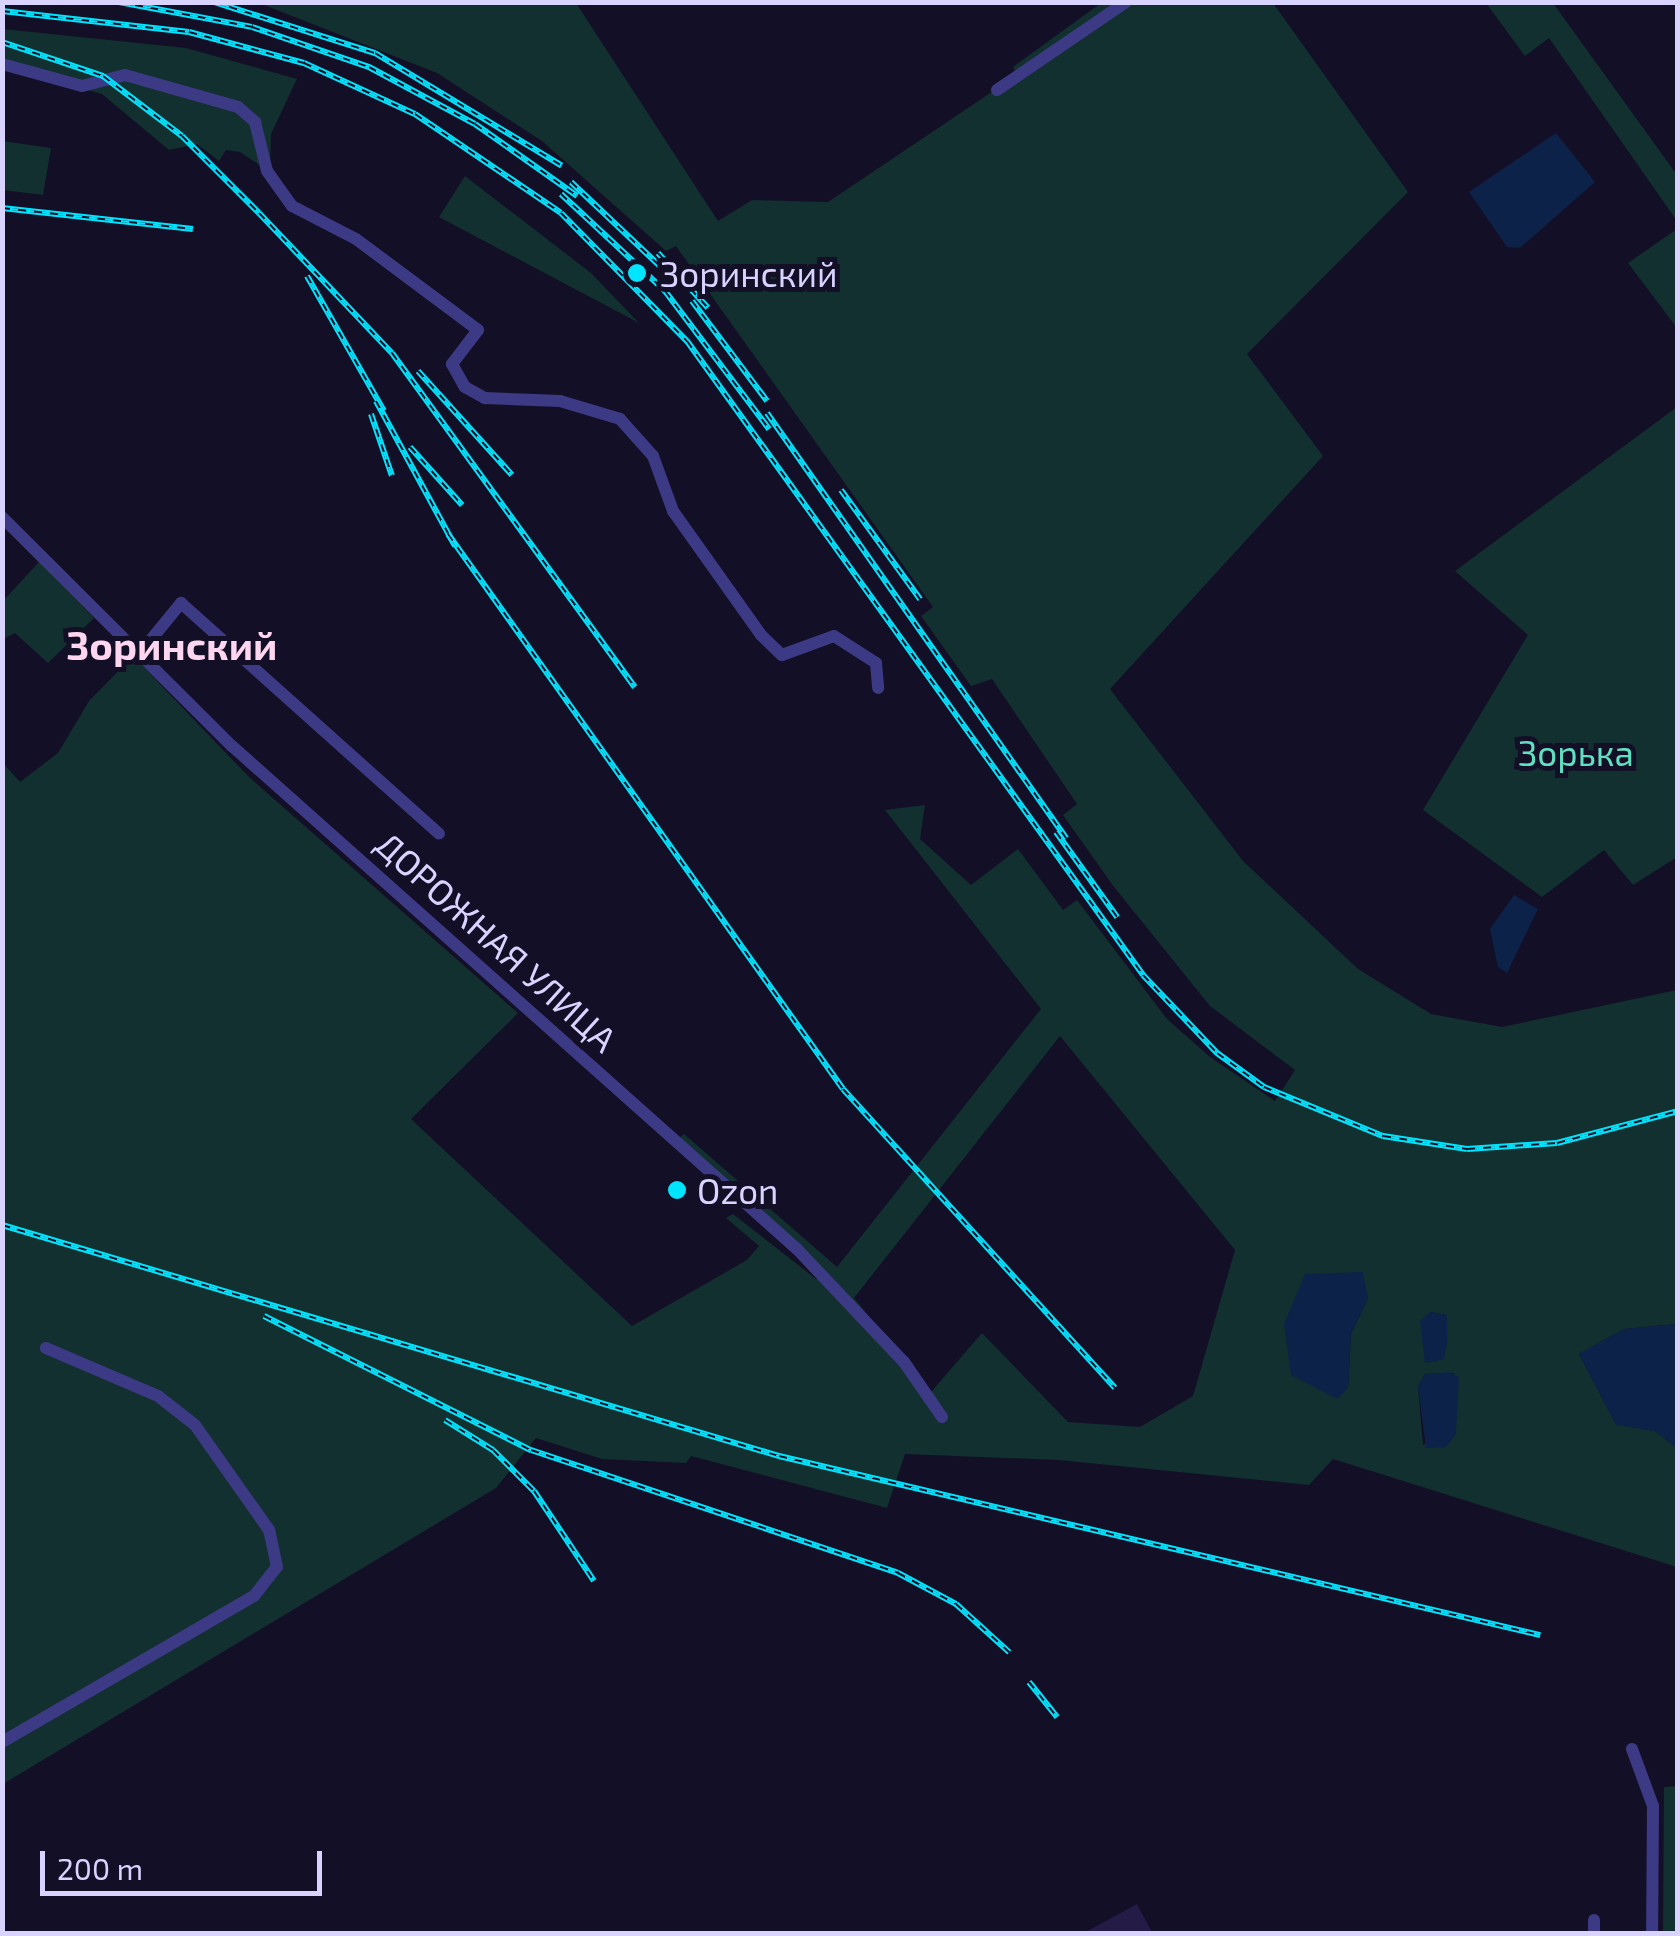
<!DOCTYPE html>
<meta charset="utf-8">
<style>
body{margin:0}
#map{position:relative;width:1680px;height:1936px;overflow:hidden;background:#130f26;font-family:"Exo 2",sans-serif}
div>[style]{position:absolute}
.green>*{inset:0;background:#12302f}
.water>*{inset:0;background:#0c2248}
.building>*{inset:0;background:#241b47}
.minor>*{height:12px;margin:-6px;padding:0 6px;transform-origin:6px;border-radius:6px;background:#3d3a85}
.rail>*{height:6px;margin-top:-3px;transform-origin:0;background:repeating-linear-gradient(90deg,#130f26 0 8px,#00e5ff 0 16px);box-sizing:border-box;border-block:2px solid #00e5ff}
.dots>*{width:28px;height:28px;translate:-50% -50%;box-sizing:border-box;border:5px solid #130f26;border-radius:50%}
span{translate:-50% -50%;white-space:nowrap;text-align:center;line-height:1.15;-webkit-text-stroke:10px #130f26;paint-order:stroke}
.poi-label{font-size:35px;color:#d9d4ff}
.left{translate:0 -50%;text-align:left}
.park-label{font-size:35px;color:#5fe0c0}
.street-label{font-size:35px;color:#d9d4ff}
.quarter-label{font-size:40px;color:#ffd6f0;font-weight:700}
.frame{position:absolute;inset:0;border:5px solid #d9d4ff;pointer-events:none}
.scale{position:absolute;left:40px;top:1851px;width:282px;height:45px;box-sizing:border-box;border:5px solid #d9d4ff;border-top:0;padding-left:12px;font-size:30px;line-height:35px;white-space:nowrap;color:#d9d4ff;-webkit-text-stroke:8px #130f26;paint-order:stroke}
</style>
<div id="map">
<div class="green">
<div style="clip-path:polygon(evenodd,259px 3px,576px 3px,718px 221px,752px 200px,828px 202px,1017px 75px,1013px 67px,1101px 3px,1273px 3px,1408px 192px,1247px 354px,1323px 456px,1110px 689px,1243px 861px,1358px 969px,1431px 1014px,1502px 1027px,1677px 990px,1677px 1324px,1624px 1329px,1579px 1354px,1616px 1424px,1655px 1431px,1677px 1448px,1677px 1567px,1333px 1459px,1309px 1485px,1059px 1460px,905px 1454px,887px 1508px,691px 1456px,686px 1463px,602px 1459px,536px 1438px,496px 1488px,3px 1784px,2px 762px,20px 782px,58px 753px,89px 701px,133px 656px,249px 777px,518px 1013px,411px 1119px,632px 1326px,747px 1260px,759px 1246px,726px 1218px,733px 1214px,816px 1279px,826px 1276px,678px 1139px,684px 1134px,837px 1267px,1041px 1009px,885px 810px,925px 805px,920px 839px,971px 885px,1018px 849px,1063px 910px,1077px 900px,1167px 1019px,1210px 1057px,1275px 1101px,1295px 1070px,1210px 1006px,1114px 887px,1063px 815px,1077px 804px,992px 679px,971px 686px,921px 616px,933px 607px,676px 246px,666px 251px,542px 141px,437px 73px,259px 3px,1060px 1036px,1235px 1250px,1193px 1396px,1140px 1427px,1068px 1422px,982px 1333px,931px 1392px,854px 1298px,1060px 1036px,259px 3px,1305px 1274px,1368px 1298px,1351px 1334px,1348px 1388px,1305px 1274px,259px 3px,1430px 1312px,1447px 1315px,1447px 1342px,1443px 1359px,1425px 1363px,1430px 1312px,259px 3px,1454px 1373px,1456px 1434px,1423px 1445px,1418px 1387px,1425px 1374px,1454px 1373px)"></div>
<div style="clip-path:polygon(1486px 3px,1553px 3px,1677px 175px,1677px 221px,1549px 38px,1525px 56px)"></div>
<div style="clip-path:polygon(3px 29px,186px 48px,297px 79px,271px 134px,270px 172px,240px 152px,226px 150px,219px 161px,197px 144px,169px 150px,102px 94px,3px 67px)"></div>
<div style="clip-path:polygon(3px 141px,51px 148px,43px 195px,3px 190px)"></div>
<div style="clip-path:polygon(465px 176px,591px 273px,639px 323px,439px 217px)"></div>
<div style="clip-path:polygon(1677px 229px,1677px 328px,1628px 263px)"></div>
<div style="clip-path:polygon(1677px 407px,1677px 857px,1633px 885px,1604px 850px,1542px 897px,1423px 810px,1528px 635px,1455px 571px)"></div>
<div style="clip-path:polygon(39px 562px,94px 618px,48px 663px,15px 633px,3px 639px,2px 602px)"></div>
<div style="clip-path:polygon(1677px 1786px,1677px 1933px,1663px 1933px,1664px 1787px)"></div>
</div>
<div class="water">
<div style="clip-path:polygon(1556px 133px,1595px 182px,1520px 248px,1507px 247px,1469px 192px)"></div>
<div style="clip-path:polygon(1514px 895px,1538px 909px,1507px 973px,1498px 967px,1490px 929px)"></div>
<div style="clip-path:polygon(1363px 1272px,1368px 1298px,1351px 1334px,1348px 1388px,1337px 1399px,1291px 1375px,1284px 1324px,1305px 1274px)"></div>
<div style="clip-path:polygon(1430px 1312px,1447px 1315px,1447px 1342px,1444px 1359px,1425px 1363px,1420px 1321px)"></div>
<div style="clip-path:polygon(1678px 1324px,1678px 1448px,1677px 1448px,1655px 1431px,1616px 1425px,1579px 1354px,1624px 1329px)"></div>
<div style="clip-path:polygon(1449px 1372px,1459px 1377px,1456px 1434px,1446px 1447px,1426px 1448px,1418px 1387px,1425px 1374px)"></div>
</div>
<div class="building">
<div style="clip-path:polygon(1137px 1904px,1153px 1934px,1082px 1934px)"></div>
</div>
<div class="minor">
<div style="left:2px;top:64px;width:83px;rotate:15.4deg"></div>
<div style="left:82px;top:86px;width:44px;rotate:-14.3deg"></div>
<div style="left:125px;top:75px;width:117px;rotate:15.8deg"></div>
<div style="left:238px;top:107px;width:23px;rotate:41deg"></div>
<div style="left:255px;top:122px;width:50px;rotate:76.2deg"></div>
<div style="left:267px;top:171px;width:43px;rotate:54.5deg"></div>
<div style="left:292px;top:206px;width:72px;rotate:27.3deg"></div>
<div style="left:356px;top:239px;width:152px;rotate:36.7deg"></div>
<div style="left:478px;top:330px;width:43px;rotate:127.4deg"></div>
<div style="left:452px;top:364px;width:26px;rotate:61deg"></div>
<div style="left:465px;top:387px;width:23px;rotate:29deg"></div>
<div style="left:485px;top:398px;width:75px;rotate:2.3deg"></div>
<div style="left:560px;top:401px;width:63px;rotate:16.7deg"></div>
<div style="left:620px;top:419px;width:50px;rotate:48.3deg"></div>
<div style="left:653px;top:456px;width:59px;rotate:70deg"></div>
<div style="left:673px;top:511px;width:152px;rotate:54.6deg"></div>
<div style="left:761px;top:635px;width:29px;rotate:44deg"></div>
<div style="left:782px;top:655px;width:55px;rotate:-20.1deg"></div>
<div style="left:834px;top:636px;width:50px;rotate:32.7deg"></div>
<div style="left:876px;top:663px;width:25px;rotate:85deg"></div>
<div style="left:997px;top:90px;width:156px;rotate:-34.3deg"></div>
<div style="left:2px;top:517px;width:325px;rotate:44.9deg"></div>
<div style="left:232px;top:746px;width:756px;rotate:41.68deg"></div>
<div style="left:797px;top:1249px;width:156px;rotate:46.6deg"></div>
<div style="left:904px;top:1362px;width:67px;rotate:55.4deg"></div>
<div style="left:140px;top:653px;width:65px;rotate:-50.6deg"></div>
<div style="left:181px;top:603px;width:346px;rotate:41.8deg"></div>
<div style="left:2px;top:1742px;width:291px;rotate:-30.1deg"></div>
<div style="left:254px;top:1596px;width:37px;rotate:-52deg"></div>
<div style="left:277px;top:1567px;width:38px;rotate:-102deg"></div>
<div style="left:269px;top:1530px;width:128px;rotate:-125.2deg"></div>
<div style="left:195px;top:1425px;width:47px;rotate:-141.9deg"></div>
<div style="left:158px;top:1396px;width:122px;rotate:-156.8deg"></div>
<div style="left:1632px;top:1749px;width:61px;rotate:69.8deg"></div>
<div style="left:1653px;top:1806px;width:128px;rotate:90.4deg"></div>
<div style="left:1594px;top:1920px;width:14px;rotate:90deg"></div>
</div>
<div class="rail">
<div style="left:119px;top:2px;width:135px;rotate:10.6deg"></div>
<div style="left:252px;top:27px;width:124px;rotate:18.9deg"></div>
<div style="left:369px;top:67px;width:120px;rotate:28.3deg"></div>
<div style="left:475px;top:124px;width:125px;rotate:35.2deg"></div>
<div style="left:214px;top:2px;width:169px;rotate:17.6deg"></div>
<div style="left:375px;top:53px;width:218px;rotate:31.1deg"></div>
<div style="left:2px;top:11px;width:188px;rotate:6.4deg"></div>
<div style="left:189px;top:32px;width:119px;rotate:15.1deg"></div>
<div style="left:304px;top:63px;width:122px;rotate:24.7deg"></div>
<div style="left:415px;top:114px;width:176px;rotate:34.1deg"></div>
<div style="left:561px;top:213px;width:180px;rotate:45.5deg"></div>
<div style="left:687px;top:341px;width:781px;rotate:54.27deg"></div>
<div style="left:1143px;top:975px;width:108px;rotate:46.5deg"></div>
<div style="left:1217px;top:1053px;width:58px;rotate:35.9deg"></div>
<div style="left:1264px;top:1087px;width:129px;rotate:22.4deg"></div>
<div style="left:1383px;top:1136px;width:85px;rotate:8.8deg"></div>
<div style="left:1467px;top:1149px;width:90px;rotate:-3.8deg"></div>
<div style="left:1557px;top:1143px;width:125px;rotate:-14.8deg"></div>
<div style="left:2px;top:42px;width:107px;rotate:18.6deg"></div>
<div style="left:103px;top:76px;width:99px;rotate:37.2deg"></div>
<div style="left:182px;top:136px;width:109px;rotate:45deg"></div>
<div style="left:259px;top:213px;width:193px;rotate:46.5deg"></div>
<div style="left:392px;top:353px;width:413px;rotate:54deg"></div>
<div style="left:571px;top:182px;width:125px;rotate:43.4deg"></div>
<div style="left:561px;top:194px;width:142px;rotate:43deg"></div>
<div style="left:665px;top:291px;width:173px;rotate:53deg"></div>
<div style="left:2px;top:208px;width:192px;rotate:6.3deg"></div>
<div style="left:658px;top:253px;width:74px;rotate:47.7deg"></div>
<div style="left:307px;top:276px;width:155px;rotate:60.3deg"></div>
<div style="left:692px;top:301px;width:125px;rotate:53.1deg"></div>
<div style="left:418px;top:371px;width:140px;rotate:47.9deg"></div>
<div style="left:376px;top:401px;width:165px;rotate:61.4deg"></div>
<div style="left:767px;top:413px;width:520px;rotate:54.87deg"></div>
<div style="left:371px;top:414px;width:65px;rotate:71.3deg"></div>
<div style="left:410px;top:447px;width:78px;rotate:48.1deg"></div>
<div style="left:841px;top:490px;width:135px;rotate:54.1deg"></div>
<div style="left:448px;top:534px;width:681px;rotate:54.56deg"></div>
<div style="left:843px;top:1089px;width:404px;rotate:47.7deg"></div>
<div style="left:1056px;top:832px;width:105px;rotate:54.3deg"></div>
<div style="left:2px;top:1225px;width:811px;rotate:16.56deg"></div>
<div style="left:779px;top:1456px;width:782px;rotate:13.24deg"></div>
<div style="left:264px;top:1316px;width:299px;rotate:26.7deg"></div>
<div style="left:531px;top:1450px;width:387px;rotate:18.5deg"></div>
<div style="left:898px;top:1573px;width:66px;rotate:28.1deg"></div>
<div style="left:956px;top:1604px;width:72px;rotate:42.2deg"></div>
<div style="left:445px;top:1420px;width:57px;rotate:32deg"></div>
<div style="left:493px;top:1450px;width:58px;rotate:45deg"></div>
<div style="left:534px;top:1491px;width:108px;rotate:56.3deg"></div>
<div style="left:1029px;top:1682px;width:45px;rotate:51.3deg"></div>
</div>
<div class="dots">
<div style="left:637px;top:273px;background:#00e5ff"></div>
<div style="left:677px;top:1190px;background:#00e5ff"></div>
</div>
<div class="poi-label">
<span class="left" style="left:660px;top:273px">Зоринский</span>
<span class="left" style="left:697px;top:1190px">Ozon</span>
</div>
<div class="park-label">
<span style="left:1576px;top:752px">Зорька</span>
</div>
<div class="street-label">
<span style="left:497px;top:941px;rotate:42deg">ДОРОЖНАЯ УЛИЦА</span>
</div>
<div class="quarter-label">
<span style="left:172px;top:644px">Зоринский</span>
</div>
<div class="frame"></div>
<div class="scale">200 m</div>
</div>
